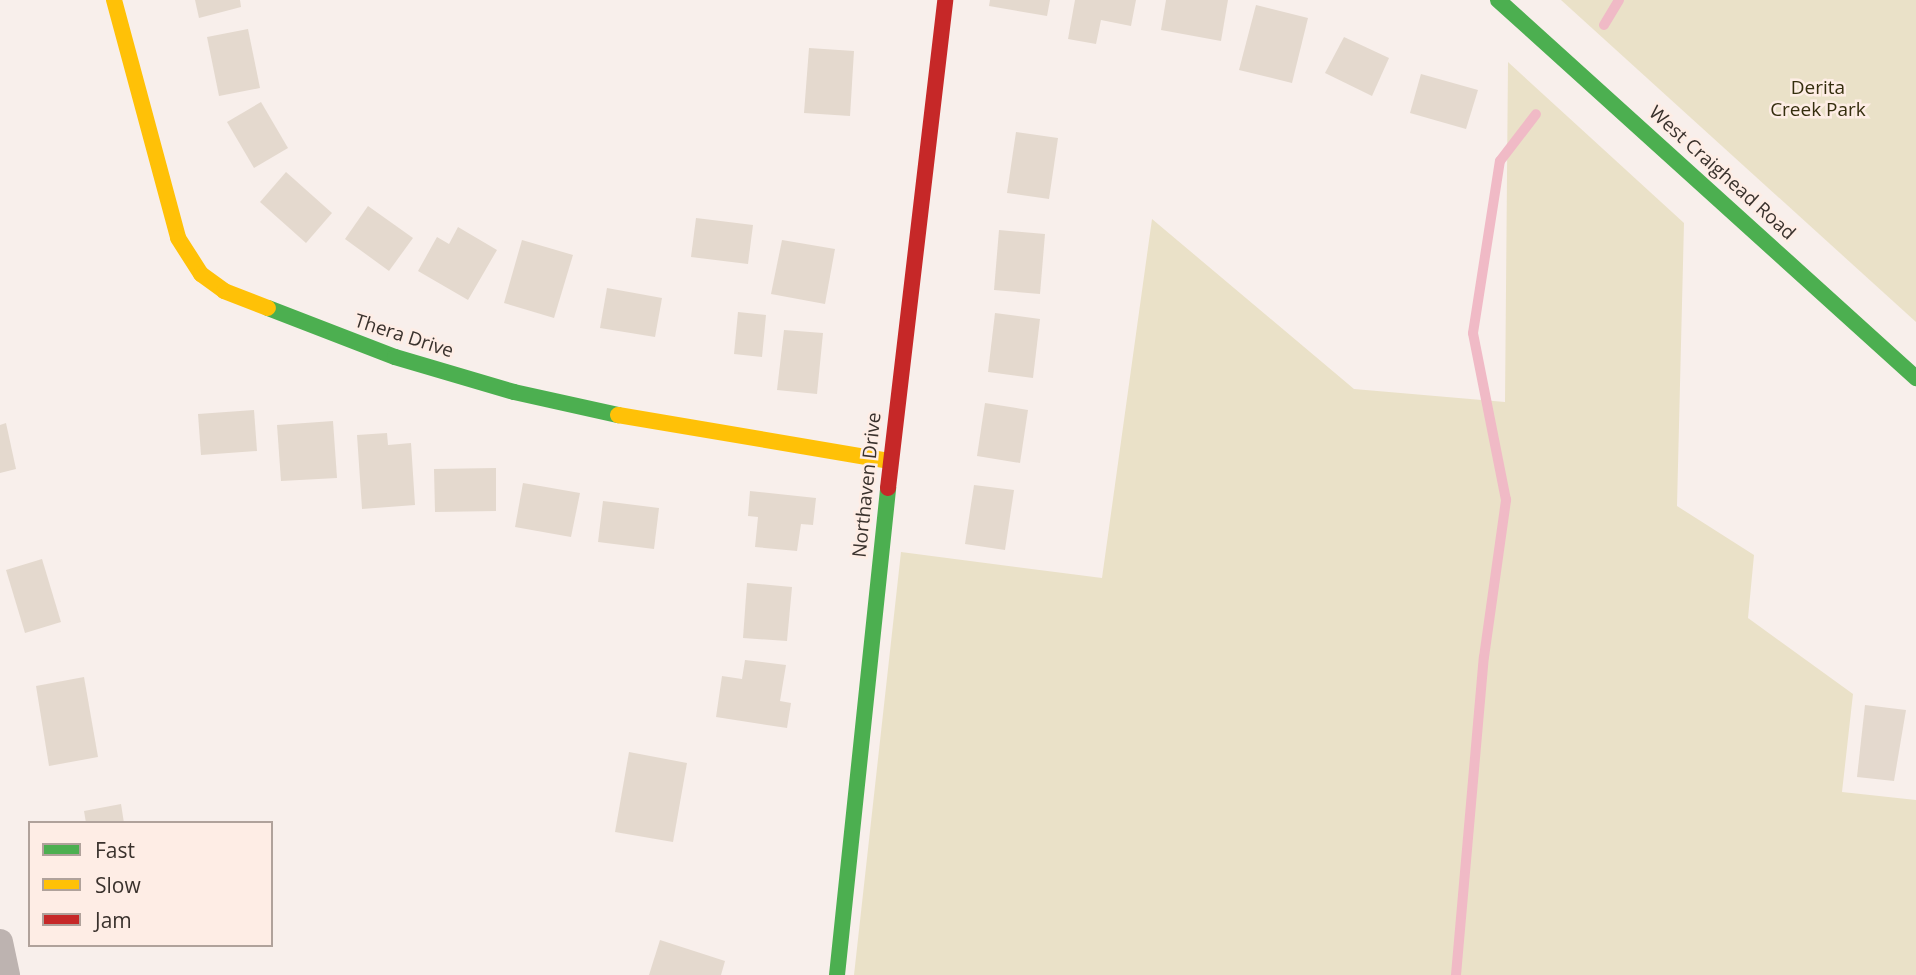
<!DOCTYPE html>
<style>
body{margin:0}
#map{position:relative;width:1916px;height:975px;overflow:hidden;background:#f8efeb;font-family:"Open Sans",sans-serif}
div>[style]{position:absolute}
.green>*{inset:0;background:#eae1c8}
.stream>*{height:10px;margin:-5px;padding:0 5px;transform-origin:5px;border-radius:5px;background:#f0bac6}
.building>*{inset:0;background:#e4d9ce}
.street>*{height:26px;margin:-13px;padding:0 13px;transform-origin:13px;border-radius:13px;background:#bdb3b0}
.fast>*{height:16px;margin:-8px;padding:0 8px;transform-origin:8px;border-radius:8px;background:#4caf50}
.slow>*{height:16px;margin:-8px;padding:0 8px;transform-origin:8px;border-radius:8px;background:#ffc107}
.jam>*{height:16px;margin:-8px;padding:0 8px;transform-origin:8px;border-radius:8px;background:#c62828}
span{translate:-50% -50%;white-space:nowrap;text-align:center;line-height:1.15;-webkit-text-stroke:5px #feede5;paint-order:stroke}
.park-label{font-size:19px;color:#352e0e}
.street-label{font-size:19px;color:#3a322d}
.legend{position:absolute;left:28px;top:821px;width:245px;height:126px;box-sizing:border-box;background:#feede5;border:2px solid #b0a29b;margin:0;padding:9px 12px;list-style:none;font-size:21px;color:#3a322d}
.legend li{display:flex;align-items:center;gap:14px;height:35px}
.legend b{width:35px;border:2px solid #b0a29b}
</style>
<div id="map">
<div class="green">
<div style="clip-path:polygon(1561px 0,1916px 0,1916px 322px)"></div>
<div style="clip-path:polygon(1508px 62px,1684px 223px,1677px 506px,1754px 555px,1748px 618px,1853px 694px,1842px 792px,1916px 800px,1916px 975px,854px 975px,901px 552px,1102px 578px,1152px 219px,1354px 389px,1505px 402px)"></div>
</div>
<div class="stream">
<div style="left:1604px;top:25px;width:29px;rotate:-59deg"></div>
<div style="left:1456px;top:975px;width:319px;rotate:-85deg"></div>
<div style="left:1484px;top:657px;width:159px;rotate:-82deg"></div>
<div style="left:1506px;top:500px;width:170px;rotate:-101.2deg"></div>
<div style="left:1473px;top:333px;width:174px;rotate:-81.1deg"></div>
<div style="left:1500px;top:161px;width:59px;rotate:-52.5deg"></div>
</div>
<div class="building">
<div style="clip-path:polygon(195px 0,240px 0,241px 7px,199px 18px)"></div>
<div style="clip-path:polygon(990px 0,1050px 0,1047px 16px,989px 6px)"></div>
<div style="clip-path:polygon(1075px 0,1136px 0,1131px 26px,1101px 20px,1096px 44px,1068px 39px)"></div>
<div style="clip-path:polygon(1166px 0,1228px 0,1221px 41px,1161px 30px)"></div>
<div style="clip-path:polygon(1256px 5px,1308px 18px,1292px 83px,1239px 70px)"></div>
<div style="clip-path:polygon(248px 29px,260px 88px,219px 96px,207px 37px)"></div>
<div style="clip-path:polygon(1344px 37px,1389px 58px,1372px 96px,1325px 73px)"></div>
<div style="clip-path:polygon(809px 48px,854px 51px,850px 116px,804px 113px)"></div>
<div style="clip-path:polygon(1421px 74px,1478px 90px,1466px 129px,1410px 113px)"></div>
<div style="clip-path:polygon(261px 102px,288px 148px,254px 168px,227px 122px)"></div>
<div style="clip-path:polygon(1016px 132px,1058px 138px,1049px 199px,1007px 193px)"></div>
<div style="clip-path:polygon(286px 172px,332px 213px,306px 243px,260px 202px)"></div>
<div style="clip-path:polygon(368px 206px,413px 238px,389px 271px,345px 239px)"></div>
<div style="clip-path:polygon(696px 218px,753px 225px,748px 264px,691px 257px)"></div>
<div style="clip-path:polygon(458px 227px,497px 250px,468px 300px,418px 271px,437px 237px,449px 244px)"></div>
<div style="clip-path:polygon(999px 230px,1045px 234px,1040px 294px,994px 290px)"></div>
<div style="clip-path:polygon(522px 240px,573px 255px,554px 318px,504px 303px)"></div>
<div style="clip-path:polygon(782px 240px,835px 249px,825px 304px,771px 294px)"></div>
<div style="clip-path:polygon(607px 288px,662px 298px,655px 337px,600px 328px)"></div>
<div style="clip-path:polygon(738px 312px,766px 315px,762px 357px,734px 354px)"></div>
<div style="clip-path:polygon(995px 313px,1040px 319px,1033px 378px,988px 372px)"></div>
<div style="clip-path:polygon(784px 330px,823px 333px,817px 394px,777px 390px)"></div>
<div style="clip-path:polygon(985px 403px,1028px 410px,1020px 463px,977px 456px)"></div>
<div style="clip-path:polygon(254px 410px,257px 451px,201px 455px,198px 414px)"></div>
<div style="clip-path:polygon(333px 421px,337px 478px,281px 481px,277px 425px)"></div>
<div style="clip-path:polygon(6px 423px,16px 469px,0 473px,0 425px)"></div>
<div style="clip-path:polygon(387px 433px,388px 445px,411px 443px,415px 505px,362px 509px,357px 435px)"></div>
<div style="clip-path:polygon(496px 468px,496px 511px,435px 512px,434px 469px)"></div>
<div style="clip-path:polygon(523px 483px,580px 493px,571px 537px,515px 527px)"></div>
<div style="clip-path:polygon(974px 485px,1014px 490px,1005px 550px,965px 544px)"></div>
<div style="clip-path:polygon(750px 491px,816px 498px,813px 525px,801px 524px,797px 551px,755px 547px,758px 517px,748px 516px)"></div>
<div style="clip-path:polygon(603px 501px,659px 508px,654px 549px,598px 542px)"></div>
<div style="clip-path:polygon(42px 559px,61px 622px,25px 633px,6px 570px)"></div>
<div style="clip-path:polygon(747px 583px,792px 587px,787px 641px,743px 638px)"></div>
<div style="clip-path:polygon(745px 660px,786px 665px,780px 701px,791px 703px,787px 728px,716px 717px,722px 676px,742px 679px)"></div>
<div style="clip-path:polygon(84px 677px,98px 757px,49px 766px,36px 686px)"></div>
<div style="clip-path:polygon(1865px 705px,1906px 710px,1894px 781px,1857px 777px)"></div>
<div style="clip-path:polygon(629px 752px,687px 763px,673px 842px,615px 832px)"></div>
<div style="clip-path:polygon(121px 804px,124px 823px,86px 823px,84px 811px)"></div>
<div style="clip-path:polygon(660px 940px,725px 961px,721px 975px,649px 975px)"></div>
</div>
<div class="street">
<div style="left:0;top:942px;width:34px;rotate:78deg"></div>
</div>
<div class="fast">
<div style="left:1498px;top:0;width:564px;rotate:42.12deg"></div>
<div style="left:268px;top:308px;width:136px;rotate:21.1deg"></div>
<div style="left:395px;top:357px;width:124px;rotate:16.4deg"></div>
<div style="left:514px;top:392px;width:107px;rotate:12.5deg"></div>
<div style="left:837px;top:975px;width:490px;rotate:-84deg"></div>
</div>
<div class="slow">
<div style="left:114px;top:0;width:246px;rotate:74.9deg"></div>
<div style="left:178px;top:238px;width:43px;rotate:57.4deg"></div>
<div style="left:201px;top:274px;width:29px;rotate:36deg"></div>
<div style="left:224px;top:291px;width:47px;rotate:21.1deg"></div>
<div style="left:618px;top:415px;width:276px;rotate:9.6deg"></div>
</div>
<div class="jam">
<div style="left:888px;top:488px;width:491px;rotate:-83.3deg"></div>
</div>
<div class="park-label">
<span style="left:1818px;top:99px">Derita<br>Creek Park</span>
</div>
<div class="street-label">
<span style="left:1722px;top:173px;rotate:42deg">West Craighead Road</span>
<span style="left:404px;top:336px;rotate:18deg">Thera Drive</span>
<span style="left:867px;top:485px;rotate:-84deg">Northaven Drive</span>
</div>
<ul class="legend">
<li><b style="height:9px;background:#4caf50"></b>Fast</li>
<li><b style="height:9px;background:#ffc107"></b>Slow</li>
<li><b style="height:9px;background:#c62828"></b>Jam</li>
</ul>
</div>
